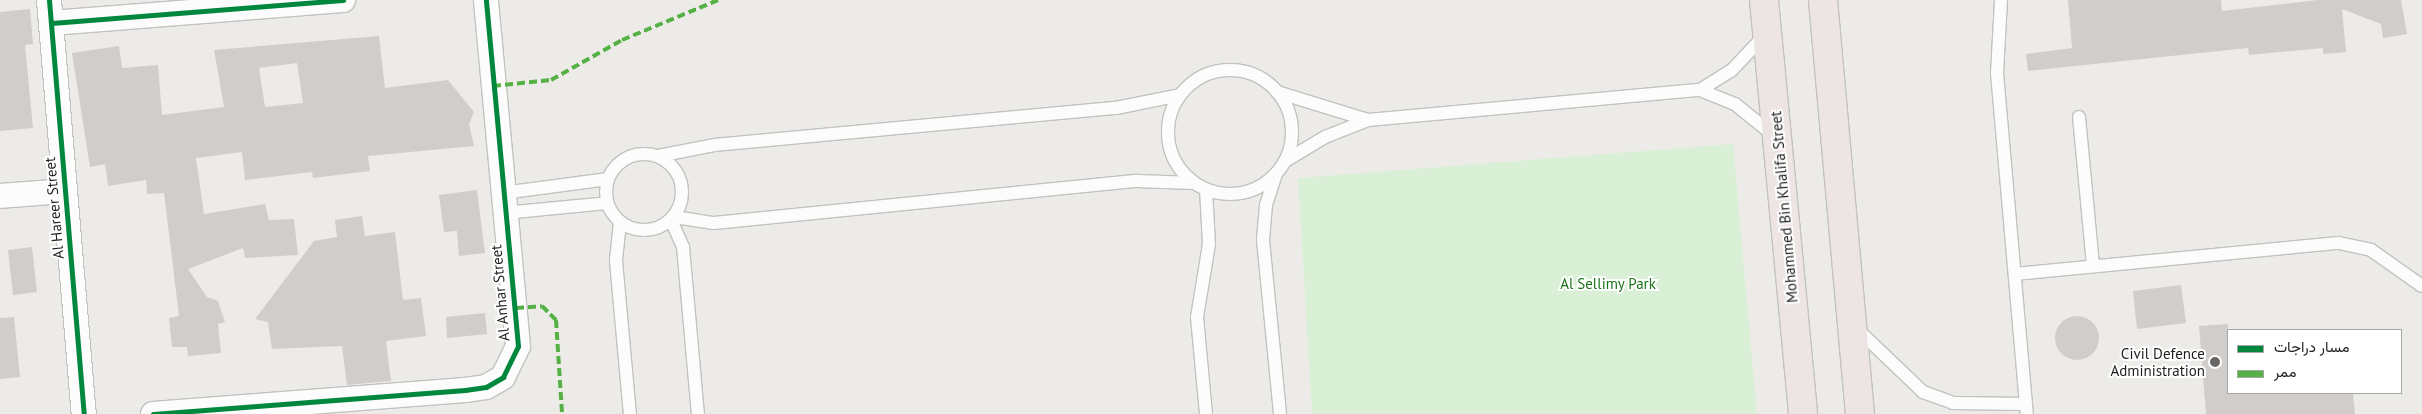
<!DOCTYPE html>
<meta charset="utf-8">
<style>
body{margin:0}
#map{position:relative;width:2422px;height:414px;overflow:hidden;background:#edebe8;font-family:"PT Sans",Vazirmatn,sans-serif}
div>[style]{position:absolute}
.park>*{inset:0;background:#daf0d6}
.building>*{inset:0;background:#d0cdcb}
.round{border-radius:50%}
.roads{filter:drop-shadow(1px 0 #c3c2c0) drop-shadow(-1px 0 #c3c2c0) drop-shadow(0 1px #c3c2c0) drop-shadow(0 -1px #c3c2c0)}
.service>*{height:12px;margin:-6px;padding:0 6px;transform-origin:6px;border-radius:6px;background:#fcfcfc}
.service>.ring{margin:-6px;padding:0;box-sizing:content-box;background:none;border:12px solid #fcfcfc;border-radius:50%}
.minor>*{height:24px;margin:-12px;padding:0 12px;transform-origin:12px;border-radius:12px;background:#fcfcfc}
.trunk>*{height:28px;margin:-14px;padding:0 14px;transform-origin:14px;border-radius:14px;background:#ede5e4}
.quiet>*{height:4px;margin-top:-2px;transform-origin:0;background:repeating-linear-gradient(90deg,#55b145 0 8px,transparent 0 12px)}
.cycleway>*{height:5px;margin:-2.5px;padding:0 2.5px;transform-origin:2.5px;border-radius:2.5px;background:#00873e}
.dots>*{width:14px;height:14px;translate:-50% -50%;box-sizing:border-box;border:2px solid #fff;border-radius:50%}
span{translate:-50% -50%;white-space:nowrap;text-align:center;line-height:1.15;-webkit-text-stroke:4px #fff;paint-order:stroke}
.street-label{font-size:15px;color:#1f1f1f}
.park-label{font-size:15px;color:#1a7416}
.poi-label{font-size:15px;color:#1f1f1f}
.right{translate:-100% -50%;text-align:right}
.legend{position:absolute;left:2227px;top:329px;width:175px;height:65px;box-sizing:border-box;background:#fff;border:1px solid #a5a5a5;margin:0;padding:6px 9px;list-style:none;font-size:15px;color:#1f1f1f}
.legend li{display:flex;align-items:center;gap:10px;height:25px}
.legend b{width:25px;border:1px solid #a5a5a5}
</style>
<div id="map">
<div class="park">
<div style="clip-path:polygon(1733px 144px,1757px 414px,1312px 414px,1298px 178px)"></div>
</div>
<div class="building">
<div style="clip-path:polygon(2068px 0,2221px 0,2222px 11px,2318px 0,2401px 0,2407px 34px,2383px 38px,2381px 24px,2342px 9px,2346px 52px,2323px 54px,2323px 48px,2249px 55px,2248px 48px,2028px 71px,2026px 54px,2072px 48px)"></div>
<div style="clip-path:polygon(30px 9px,33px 44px,25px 45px,33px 128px,0 131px,0 12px)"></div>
<div style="clip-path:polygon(evenodd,379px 36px,385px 88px,448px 80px,474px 112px,469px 124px,474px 146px,368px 156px,370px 171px,313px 178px,312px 172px,245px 180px,242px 152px,196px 158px,204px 214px,265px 204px,269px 220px,294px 219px,298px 255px,245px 258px,243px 248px,188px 269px,207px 297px,218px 301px,225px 322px,218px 324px,221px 353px,188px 356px,187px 347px,172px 347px,169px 318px,179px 316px,164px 193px,147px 194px,146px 180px,108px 186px,105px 164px,90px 167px,72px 53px,119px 46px,122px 68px,158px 65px,162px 115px,224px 107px,214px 50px,379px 36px,297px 63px,303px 103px,265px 107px,259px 68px,297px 63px)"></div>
<div style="clip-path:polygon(477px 190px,485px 253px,459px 256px,457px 231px,444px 232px,439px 195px)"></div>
<div style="clip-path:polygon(362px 216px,365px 236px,395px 232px,403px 300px,421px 298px,426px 336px,386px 341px,391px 381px,347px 385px,342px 346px,272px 349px,268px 322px,255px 319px,314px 241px,337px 237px,335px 220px)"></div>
<div style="clip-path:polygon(32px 247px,37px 292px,13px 295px,8px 250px)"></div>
<div style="clip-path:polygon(2181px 285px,2186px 323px,2137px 329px,2133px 291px)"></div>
<div style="clip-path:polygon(485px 313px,487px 334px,447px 338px,446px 317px)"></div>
<div class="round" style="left:2055px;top:316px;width:44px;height:44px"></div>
<div style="clip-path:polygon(14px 317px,20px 377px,0 379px,0 318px)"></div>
<div style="clip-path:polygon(2228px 324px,2228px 393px,2353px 393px,2355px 414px,2206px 414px,2199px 326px)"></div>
</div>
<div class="roads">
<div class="service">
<div style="left:2001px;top:0;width:73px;rotate:93.1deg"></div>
<div style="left:1997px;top:73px;width:342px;rotate:85deg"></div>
<div class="ring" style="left:1168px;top:70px;width:112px;height:112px"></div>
<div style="left:1700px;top:90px;width:38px;rotate:22deg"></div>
<div style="left:1735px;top:104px;width:49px;rotate:39.2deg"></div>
<div style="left:1277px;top:92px;width:95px;rotate:17.1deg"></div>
<div style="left:2079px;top:117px;width:150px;rotate:84.6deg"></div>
<div class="ring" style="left:606px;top:154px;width:64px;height:64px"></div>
<div style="left:658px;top:156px;width:57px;rotate:-11.1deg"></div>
<div style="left:714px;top:145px;width:404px;rotate:-5.3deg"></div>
<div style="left:1116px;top:108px;width:65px;rotate:-11.5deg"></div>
<div style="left:1285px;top:161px;width:47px;rotate:-31deg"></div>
<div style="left:1325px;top:137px;width:46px;rotate:-21.6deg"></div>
<div style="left:1368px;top:120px;width:333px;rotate:-5.2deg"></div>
<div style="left:1700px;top:90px;width:36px;rotate:-32deg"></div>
<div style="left:1731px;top:71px;width:50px;rotate:-46.6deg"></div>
<div style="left:1276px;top:174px;width:33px;rotate:108deg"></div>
<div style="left:1266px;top:205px;width:35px;rotate:95deg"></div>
<div style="left:1263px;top:240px;width:175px;rotate:84.4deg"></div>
<div style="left:1206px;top:189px;width:55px;rotate:86.9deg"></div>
<div style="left:1209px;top:244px;width:74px;rotate:99.3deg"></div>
<div style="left:1197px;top:317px;width:97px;rotate:84.7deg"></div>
<div style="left:503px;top:193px;width:106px;rotate:-7.6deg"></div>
<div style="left:504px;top:213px;width:103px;rotate:-5.5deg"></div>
<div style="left:675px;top:217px;width:39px;rotate:9deg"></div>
<div style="left:714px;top:223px;width:425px;rotate:-5.7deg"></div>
<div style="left:1137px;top:181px;width:57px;rotate:2deg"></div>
<div style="left:671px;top:220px;width:30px;rotate:66deg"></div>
<div style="left:683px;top:247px;width:168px;rotate:84.9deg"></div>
<div style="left:620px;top:222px;width:39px;rotate:96deg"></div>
<div style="left:616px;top:261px;width:154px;rotate:84.8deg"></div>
<div style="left:2015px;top:274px;width:325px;rotate:-5.5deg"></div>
<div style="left:2339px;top:243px;width:33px;rotate:12deg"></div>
<div style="left:2371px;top:250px;width:62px;rotate:35.2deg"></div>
<div style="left:1856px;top:328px;width:93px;rotate:43.7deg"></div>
<div style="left:1923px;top:392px;width:32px;rotate:20deg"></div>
<div style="left:1953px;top:403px;width:73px;rotate:0.8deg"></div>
</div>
<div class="minor">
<div style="left:49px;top:0;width:415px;rotate:85.2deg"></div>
<div style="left:51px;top:23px;width:293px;rotate:-4.5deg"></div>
<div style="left:0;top:196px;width:65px;rotate:-4.4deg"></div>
<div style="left:153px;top:414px;width:313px;rotate:-4.4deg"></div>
<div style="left:465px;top:390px;width:21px;rotate:-8deg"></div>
<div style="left:486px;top:387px;width:20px;rotate:-30deg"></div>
<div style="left:503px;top:377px;width:34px;rotate:-64deg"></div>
<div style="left:518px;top:346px;width:347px;rotate:-95.3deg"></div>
</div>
<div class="trunk">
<div style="left:1764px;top:0;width:416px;rotate:84.6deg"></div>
<div style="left:1823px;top:0;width:416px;rotate:84.9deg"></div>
</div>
</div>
<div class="quiet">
<div style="left:493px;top:86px;width:58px;rotate:-5.9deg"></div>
<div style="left:551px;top:80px;width:81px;rotate:-29.4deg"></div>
<div style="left:622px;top:40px;width:104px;rotate:-22.6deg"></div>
<div style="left:516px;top:308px;width:26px;rotate:-4deg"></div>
<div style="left:542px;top:306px;width:20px;rotate:45deg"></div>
<div style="left:556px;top:320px;width:94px;rotate:86.3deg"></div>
</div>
<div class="cycleway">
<div style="left:49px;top:0;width:415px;rotate:85.2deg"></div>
<div style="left:51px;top:23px;width:293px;rotate:-4.5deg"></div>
<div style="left:153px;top:414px;width:313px;rotate:-4.4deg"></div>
<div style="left:465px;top:390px;width:21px;rotate:-8deg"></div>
<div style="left:486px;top:387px;width:20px;rotate:-30deg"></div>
<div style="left:503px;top:377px;width:34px;rotate:-64deg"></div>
<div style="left:518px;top:346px;width:347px;rotate:-95.3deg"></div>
</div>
<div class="dots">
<div style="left:2215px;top:362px;background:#676665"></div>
</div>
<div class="street-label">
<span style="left:1784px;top:207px;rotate:-95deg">Mohammed Bin Khalifa Street</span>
<span style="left:54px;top:208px;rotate:-95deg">Al Hareer Street</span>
<span style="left:500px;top:293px;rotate:-95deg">Al Anhar Street</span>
</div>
<div class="park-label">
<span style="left:1608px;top:284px">Al Sellimy Park</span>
</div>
<div class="poi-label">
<span class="right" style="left:2205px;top:362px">Civil Defence<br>Administration</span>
</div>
<ul class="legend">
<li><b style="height:6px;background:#00873e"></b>مسار دراجات</li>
<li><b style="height:6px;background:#55b145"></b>ممر</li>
</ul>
</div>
